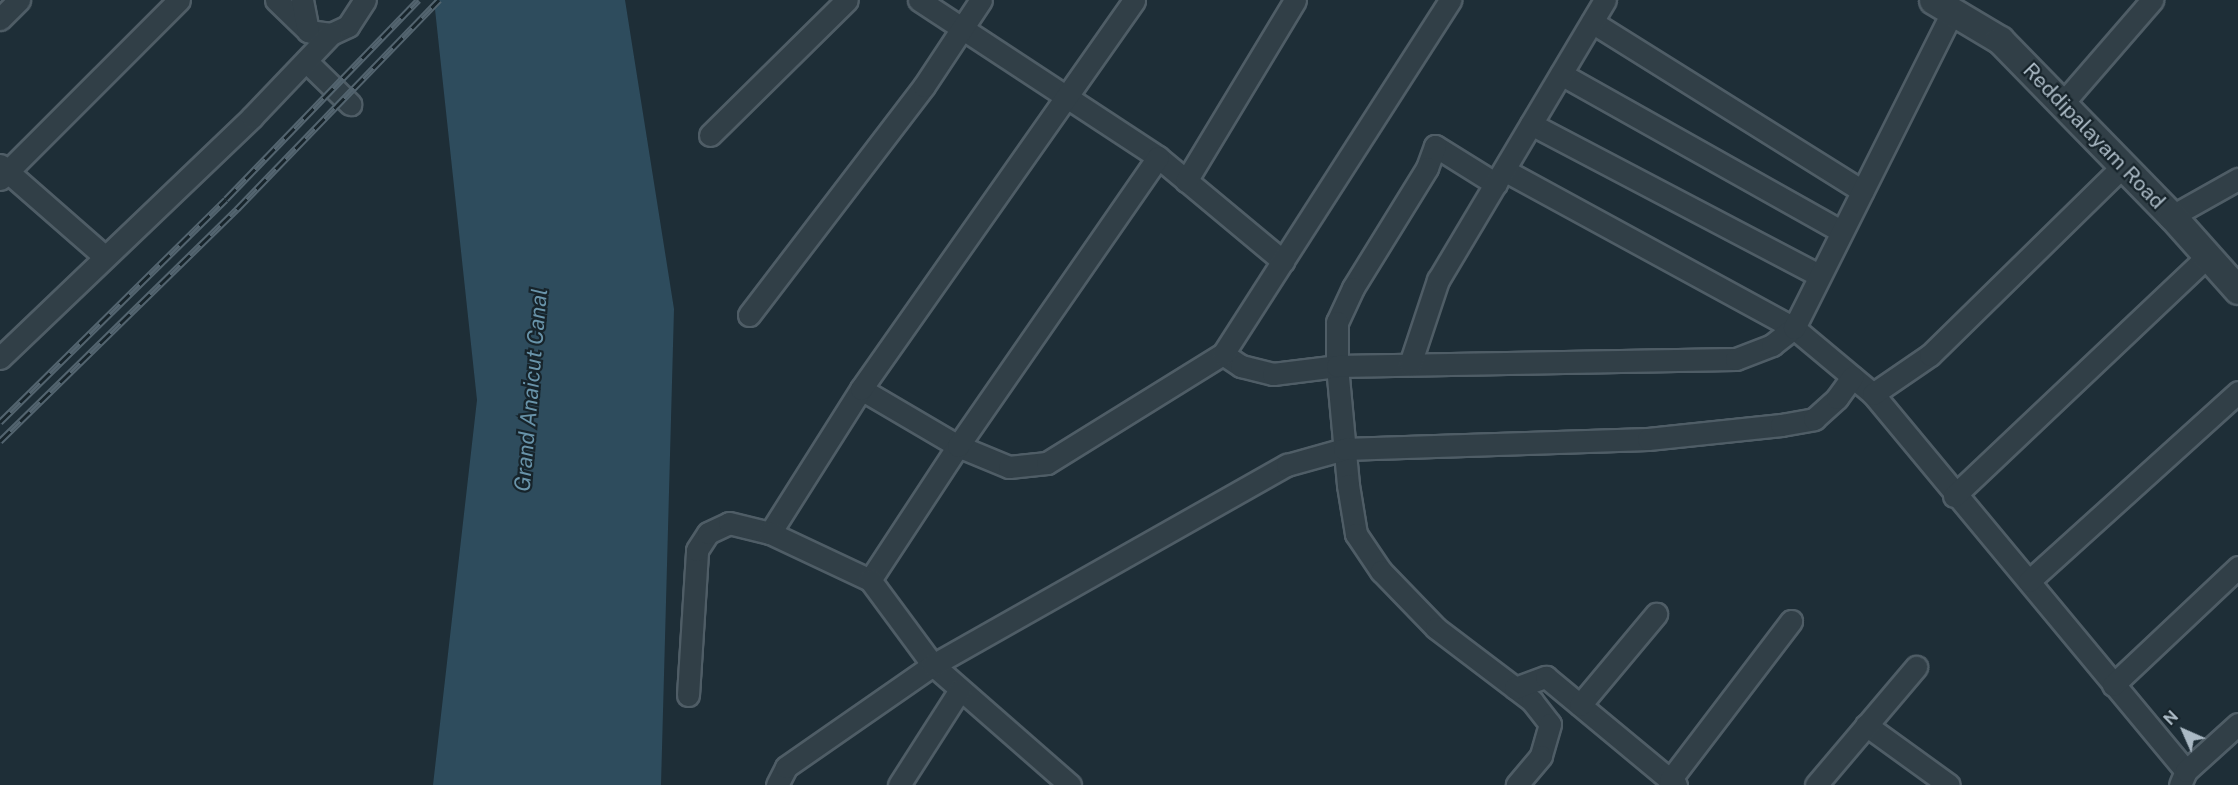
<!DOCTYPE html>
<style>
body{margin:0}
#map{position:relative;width:2238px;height:785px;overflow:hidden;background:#1e2e37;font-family:"Public Sans",sans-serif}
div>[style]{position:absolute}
.water>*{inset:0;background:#2e4c5d}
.roads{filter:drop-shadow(2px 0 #4f5d66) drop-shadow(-2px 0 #4f5d66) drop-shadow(0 2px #4f5d66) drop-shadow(0 -2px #4f5d66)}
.minor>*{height:21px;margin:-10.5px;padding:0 10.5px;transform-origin:10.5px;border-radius:10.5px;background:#313f47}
.tertiary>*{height:27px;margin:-13.5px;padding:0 13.5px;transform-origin:13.5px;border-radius:13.5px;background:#313f47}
.rail>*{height:7px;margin-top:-3.5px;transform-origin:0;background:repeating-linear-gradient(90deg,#17242b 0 14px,#53646f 0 28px);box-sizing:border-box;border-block:2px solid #53646f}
span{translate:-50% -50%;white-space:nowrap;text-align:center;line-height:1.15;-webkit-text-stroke:4.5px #17242b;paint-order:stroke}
.street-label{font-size:21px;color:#abbac5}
.water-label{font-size:22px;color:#6994aa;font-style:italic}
.north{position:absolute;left:2154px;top:701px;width:60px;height:60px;-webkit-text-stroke:4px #17242b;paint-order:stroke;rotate:315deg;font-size:16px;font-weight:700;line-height:24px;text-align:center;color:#abbac5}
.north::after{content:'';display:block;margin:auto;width:21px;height:27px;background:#abbac5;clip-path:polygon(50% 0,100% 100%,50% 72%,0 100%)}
</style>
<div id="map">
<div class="water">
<div style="clip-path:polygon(434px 0,625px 0,674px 309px,661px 785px,433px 785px,477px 400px)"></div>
</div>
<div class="roads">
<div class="minor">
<div style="left:276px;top:0;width:45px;rotate:44.1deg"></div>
<div style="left:308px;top:31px;width:23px;rotate:7deg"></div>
<div style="left:331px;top:34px;width:19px;rotate:-25deg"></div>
<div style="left:348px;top:26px;width:31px;rotate:-57deg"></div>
<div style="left:302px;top:0;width:32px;rotate:79deg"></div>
<div style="left:919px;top:0;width:286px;rotate:33.3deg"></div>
<div style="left:1158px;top:157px;width:163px;rotate:39.8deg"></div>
<div style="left:0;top:19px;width:27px;rotate:-45deg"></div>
<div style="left:1592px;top:22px;width:319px;rotate:32deg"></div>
<div style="left:306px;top:61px;width:62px;rotate:44.3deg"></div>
<div style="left:1561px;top:74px;width:321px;rotate:29.3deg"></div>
<div style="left:2062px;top:104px;width:138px;rotate:-49.1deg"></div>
<div style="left:1531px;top:124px;width:323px;rotate:27.7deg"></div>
<div style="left:710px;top:135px;width:192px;rotate:-44.6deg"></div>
<div style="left:0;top:165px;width:138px;rotate:41.2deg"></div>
<div style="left:1504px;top:170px;width:330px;rotate:28.6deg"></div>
<div style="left:1794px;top:328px;width:103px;rotate:39.9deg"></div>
<div style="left:1873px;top:394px;width:490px;rotate:50.3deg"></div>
<div style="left:0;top:179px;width:253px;rotate:-45deg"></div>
<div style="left:1186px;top:181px;width:211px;rotate:-58.9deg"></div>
<div style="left:1496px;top:184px;width:72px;rotate:-148.1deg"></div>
<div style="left:1435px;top:146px;width:23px;rotate:110deg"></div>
<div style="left:1427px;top:168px;width:141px;rotate:121.7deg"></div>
<div style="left:1353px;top:288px;width:38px;rotate:115deg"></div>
<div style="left:1337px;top:322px;width:44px;rotate:90deg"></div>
<div style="left:1337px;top:366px;width:120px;rotate:84.7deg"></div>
<div style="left:1348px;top:485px;width:50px;rotate:80.7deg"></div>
<div style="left:1356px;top:534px;width:45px;rotate:56deg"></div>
<div style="left:1381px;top:571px;width:79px;rotate:46deg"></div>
<div style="left:1436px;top:628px;width:121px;rotate:37.2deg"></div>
<div style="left:1532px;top:701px;width:29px;rotate:52deg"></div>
<div style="left:1550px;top:724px;width:33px;rotate:106deg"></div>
<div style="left:1541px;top:756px;width:38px;rotate:130deg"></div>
<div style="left:2172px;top:216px;width:76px;rotate:-29.3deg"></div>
<div style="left:749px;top:315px;width:288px;rotate:-52.6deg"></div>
<div style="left:924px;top:86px;width:103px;rotate:-56.5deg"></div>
<div style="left:1223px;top:354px;width:22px;rotate:34deg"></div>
<div style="left:1241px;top:366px;width:33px;rotate:14deg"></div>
<div style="left:1273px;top:374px;width:64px;rotate:-7.1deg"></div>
<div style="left:1337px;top:366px;width:399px;rotate:-1deg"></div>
<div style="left:1736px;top:359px;width:39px;rotate:-21deg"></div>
<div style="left:1772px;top:345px;width:28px;rotate:-38deg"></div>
<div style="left:1794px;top:328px;width:355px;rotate:-63.4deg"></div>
<div style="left:0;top:358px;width:349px;rotate:-43.7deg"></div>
<div style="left:252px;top:117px;width:115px;rotate:-46.4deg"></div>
<div style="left:1410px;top:364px;width:89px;rotate:-71.6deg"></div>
<div style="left:1438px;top:280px;width:326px;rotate:-59.2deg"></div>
<div style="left:861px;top:389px;width:113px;rotate:30.4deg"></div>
<div style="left:958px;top:446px;width:55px;rotate:22.4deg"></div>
<div style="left:1009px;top:467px;width:38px;rotate:-6deg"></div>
<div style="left:1047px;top:463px;width:207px;rotate:-31.8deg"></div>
<div style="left:1223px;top:354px;width:421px;rotate:-57.3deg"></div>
<div style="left:1873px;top:394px;width:69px;rotate:-34.4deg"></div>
<div style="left:1930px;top:355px;width:270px;rotate:-44.4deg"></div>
<div style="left:1954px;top:496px;width:349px;rotate:-43.4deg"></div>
<div style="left:770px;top:533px;width:170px;rotate:-57.7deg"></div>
<div style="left:861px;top:389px;width:475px;rotate:-54.9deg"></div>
<div style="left:870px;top:580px;width:160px;rotate:-56.7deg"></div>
<div style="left:958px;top:446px;width:351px;rotate:-55.3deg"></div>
<div style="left:2029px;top:581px;width:282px;rotate:-42.1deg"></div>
<div style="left:2113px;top:685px;width:172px;rotate:-43.3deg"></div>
<div style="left:1515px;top:688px;width:33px;rotate:-20deg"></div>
<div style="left:1546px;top:677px;width:169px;rotate:39.7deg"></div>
<div style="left:688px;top:695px;width:145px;rotate:-86.4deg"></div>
<div style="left:697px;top:550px;width:20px;rotate:-57deg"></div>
<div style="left:708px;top:533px;width:23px;rotate:-25deg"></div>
<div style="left:729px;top:523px;width:42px;rotate:13.7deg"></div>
<div style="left:770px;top:533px;width:110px;rotate:25.2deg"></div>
<div style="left:870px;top:580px;width:106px;rotate:53.5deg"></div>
<div style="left:933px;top:665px;width:182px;rotate:41.2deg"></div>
<div style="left:1580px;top:705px;width:119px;rotate:-50.1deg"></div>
<div style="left:1866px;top:725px;width:102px;rotate:35.9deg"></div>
<div style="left:1670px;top:780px;width:200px;rotate:-52.7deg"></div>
<div style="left:777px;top:785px;width:20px;rotate:-63deg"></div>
<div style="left:786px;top:767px;width:179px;rotate:-34.8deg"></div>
<div style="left:933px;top:665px;width:407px;rotate:-29.5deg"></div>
<div style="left:1287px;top:465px;width:59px;rotate:-15.7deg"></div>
<div style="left:1344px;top:449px;width:304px;rotate:-1.9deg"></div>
<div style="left:1648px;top:439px;width:134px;rotate:-6deg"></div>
<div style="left:1781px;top:425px;width:34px;rotate:-10deg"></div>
<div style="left:1814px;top:419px;width:31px;rotate:-42deg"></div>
<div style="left:1837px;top:398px;width:26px;rotate:-54deg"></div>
<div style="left:899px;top:785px;width:112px;rotate:-57.4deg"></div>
<div style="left:1816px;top:785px;width:155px;rotate:-49.7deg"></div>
<div style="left:2180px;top:785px;width:15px;rotate:-67deg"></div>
<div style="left:2186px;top:771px;width:70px;rotate:-42.1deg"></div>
</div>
<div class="tertiary">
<div style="left:1933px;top:0;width:78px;rotate:30.8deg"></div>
<div style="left:2000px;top:40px;width:246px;rotate:45.7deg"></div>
<div style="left:2172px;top:216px;width:99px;rotate:48.3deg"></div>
</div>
</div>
<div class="rail">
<div style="left:0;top:422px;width:317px;rotate:-44.6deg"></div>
<div style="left:226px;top:199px;width:277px;rotate:-46deg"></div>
<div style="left:0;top:441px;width:332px;rotate:-44.4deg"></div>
<div style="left:237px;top:209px;width:291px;rotate:-46deg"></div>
</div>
<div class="street-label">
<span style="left:2094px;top:136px;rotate:46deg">Reddipalayam Road</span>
</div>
<div class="water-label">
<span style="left:531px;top:390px;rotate:-85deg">Grand Anaicut Canal</span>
</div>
<div class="north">N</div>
</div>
